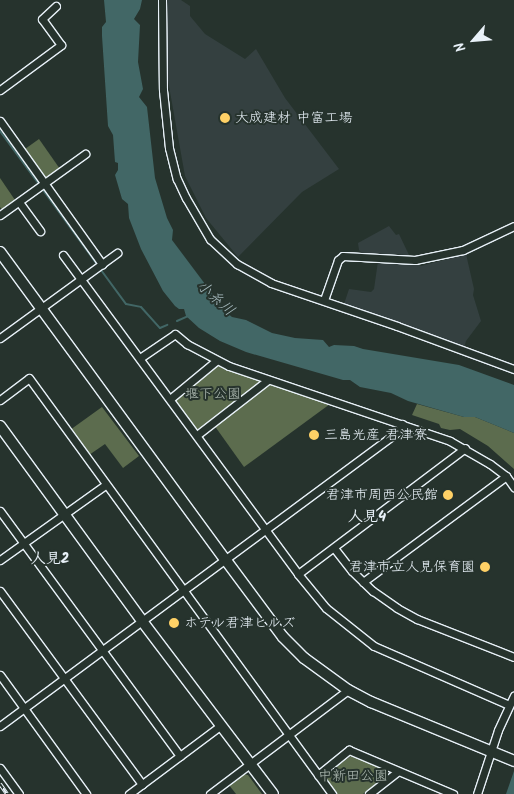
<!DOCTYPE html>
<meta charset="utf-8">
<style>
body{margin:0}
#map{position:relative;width:514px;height:794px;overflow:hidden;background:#26332d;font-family:Kalam,"Klee One",sans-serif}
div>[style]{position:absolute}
.built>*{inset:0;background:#344040}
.green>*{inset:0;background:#5c6c4e}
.water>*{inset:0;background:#426766}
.stream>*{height:2px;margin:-1px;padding:0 1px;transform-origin:1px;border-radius:1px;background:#426766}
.roads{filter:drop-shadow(1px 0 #e8f1f8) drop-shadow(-1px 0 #e8f1f8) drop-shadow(0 1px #e8f1f8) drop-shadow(0 -1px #e8f1f8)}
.street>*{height:7px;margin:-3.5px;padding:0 3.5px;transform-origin:3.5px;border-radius:3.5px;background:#26332d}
.secondary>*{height:10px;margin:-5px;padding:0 5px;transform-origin:5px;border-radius:5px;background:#26332d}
.rail>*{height:4px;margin-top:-2px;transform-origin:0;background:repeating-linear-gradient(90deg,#26332d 0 5.5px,#e8f1f8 0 11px);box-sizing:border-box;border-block:1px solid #e8f1f8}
.dots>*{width:14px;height:14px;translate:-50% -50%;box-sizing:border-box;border:2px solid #26332d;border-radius:50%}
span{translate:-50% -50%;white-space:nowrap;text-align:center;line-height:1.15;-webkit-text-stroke:4px #26332d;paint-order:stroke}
.poi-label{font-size:14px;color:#e8f1f8}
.left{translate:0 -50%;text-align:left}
.right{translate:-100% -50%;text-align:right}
.park-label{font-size:14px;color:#b0bcb4}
.water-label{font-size:15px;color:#a6babe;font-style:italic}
.neighbourhood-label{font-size:15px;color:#e8f1f8;font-weight:700}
.north{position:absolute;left:449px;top:15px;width:50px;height:50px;-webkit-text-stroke:4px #26332d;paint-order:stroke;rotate:243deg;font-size:14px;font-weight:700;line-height:20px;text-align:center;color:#e8f1f8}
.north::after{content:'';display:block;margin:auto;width:18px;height:22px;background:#e8f1f8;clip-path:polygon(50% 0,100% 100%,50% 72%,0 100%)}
</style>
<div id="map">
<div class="built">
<div style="clip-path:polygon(167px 0,181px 0,190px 6px,190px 16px,205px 34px,245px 59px,256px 49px,285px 98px,339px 169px,302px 192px,238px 257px,206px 218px,185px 176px,167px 75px)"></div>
<div style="clip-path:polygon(389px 226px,396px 235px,399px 234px,409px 255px,362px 253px,359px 250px,358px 243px)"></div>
<div style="clip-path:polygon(466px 254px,474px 289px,473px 295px,481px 321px,466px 341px,464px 348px,344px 304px,349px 289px,371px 292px,374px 289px,378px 261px,414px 263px,421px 266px)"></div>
</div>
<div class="green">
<div style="clip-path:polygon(39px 139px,60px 169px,46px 178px,25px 149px)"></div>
<div style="clip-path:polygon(0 178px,15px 200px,2px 210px,0 207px)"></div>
<div style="clip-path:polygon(219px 365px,262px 381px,197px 430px,174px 401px,175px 397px)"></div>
<div style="clip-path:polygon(272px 384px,330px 404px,244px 467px,214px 425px)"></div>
<div style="clip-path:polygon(417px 404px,464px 417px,475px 417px,514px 433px,514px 469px,488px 446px,460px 429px,450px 430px,441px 428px,439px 424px,412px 415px)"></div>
<div style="clip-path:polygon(102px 407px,139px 456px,123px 468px,105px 444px,89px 455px,70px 430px)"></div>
<div style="clip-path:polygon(351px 756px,388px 771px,388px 775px,363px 794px,336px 794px,323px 776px)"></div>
<div style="clip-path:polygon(243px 774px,248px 775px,262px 794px,236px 794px,229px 785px)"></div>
</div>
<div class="water">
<div style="clip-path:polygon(104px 0,142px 0,140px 9px,134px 19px,140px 25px,138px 62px,143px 89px,139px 97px,147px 107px,155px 178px,167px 218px,173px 230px,172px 240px,226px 312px,232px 317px,246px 320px,272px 333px,295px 338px,323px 340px,329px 347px,334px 345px,354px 346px,363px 349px,459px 365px,514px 385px,514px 433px,475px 417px,464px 417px,408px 401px,391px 393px,360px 387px,350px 380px,343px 380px,246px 352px,220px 341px,199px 328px,186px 316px,184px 309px,179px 309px,175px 306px,163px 291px,141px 249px,129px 218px,128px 204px,122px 199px,115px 175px,118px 170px,118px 163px,115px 162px,113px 135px,108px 126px,102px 36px,102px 27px,106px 22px)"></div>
<div style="clip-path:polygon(514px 771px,514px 794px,506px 794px)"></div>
</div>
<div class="stream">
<div style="left:0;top:131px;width:64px;rotate:53.8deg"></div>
<div style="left:43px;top:190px;width:90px;rotate:54deg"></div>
<div style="left:101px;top:270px;width:42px;rotate:53.7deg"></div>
<div style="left:126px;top:304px;width:15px;rotate:11deg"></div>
<div style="left:141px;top:307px;width:28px;rotate:48deg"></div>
<div style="left:160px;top:328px;width:8px;rotate:-23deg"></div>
<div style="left:177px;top:321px;width:12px;rotate:-24deg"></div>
</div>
<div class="roads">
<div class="street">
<div style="left:162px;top:0;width:90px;rotate:89.4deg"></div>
<div style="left:163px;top:90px;width:58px;rotate:84.1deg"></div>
<div style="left:169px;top:148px;width:32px;rotate:76deg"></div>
<div style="left:177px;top:179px;width:21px;rotate:65deg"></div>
<div style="left:186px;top:198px;width:48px;rotate:59.7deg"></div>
<div style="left:210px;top:239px;width:37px;rotate:43deg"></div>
<div style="left:237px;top:264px;width:39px;rotate:29deg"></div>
<div style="left:271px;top:283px;width:133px;rotate:18.8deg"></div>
<div style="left:397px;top:326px;width:125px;rotate:20.2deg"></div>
<div style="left:0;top:90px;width:76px;rotate:-36.4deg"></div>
<div style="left:61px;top:45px;width:32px;rotate:-126deg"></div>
<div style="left:42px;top:19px;width:19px;rotate:-43deg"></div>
<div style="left:0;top:121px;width:176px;rotate:54.5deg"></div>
<div style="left:19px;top:202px;width:36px;rotate:54deg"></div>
<div style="left:0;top:215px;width:105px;rotate:-35.7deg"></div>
<div style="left:63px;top:255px;width:396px;rotate:53.6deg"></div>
<div style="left:298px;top:574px;width:44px;rotate:50.5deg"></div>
<div style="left:326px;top:608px;width:61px;rotate:38.4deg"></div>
<div style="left:374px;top:646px;width:147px;rotate:23.6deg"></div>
<div style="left:324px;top:300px;width:42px;rotate:-70.7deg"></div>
<div style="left:338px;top:260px;width:6px;rotate:-39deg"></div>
<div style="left:343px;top:256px;width:72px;rotate:3.2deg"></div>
<div style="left:415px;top:260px;width:49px;rotate:-11.8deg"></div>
<div style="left:463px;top:250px;width:56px;rotate:-25.2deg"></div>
<div style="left:0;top:338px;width:145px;rotate:-36deg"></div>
<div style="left:140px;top:358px;width:42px;rotate:-34.4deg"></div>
<div style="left:175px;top:334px;width:16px;rotate:40deg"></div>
<div style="left:187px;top:344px;width:47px;rotate:27.6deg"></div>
<div style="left:229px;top:366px;width:233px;rotate:18.7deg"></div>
<div style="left:450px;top:441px;width:46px;rotate:29.9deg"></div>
<div style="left:490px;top:464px;width:20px;rotate:37deg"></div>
<div style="left:506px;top:476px;width:14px;rotate:54deg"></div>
<div style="left:170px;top:399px;width:60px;rotate:-39.6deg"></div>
<div style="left:0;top:400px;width:36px;rotate:-37deg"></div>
<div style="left:29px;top:378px;width:515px;rotate:53.93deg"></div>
<div style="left:197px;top:435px;width:90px;rotate:-37.8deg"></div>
<div style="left:0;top:511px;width:304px;rotate:53.7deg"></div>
<div style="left:334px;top:548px;width:29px;rotate:52deg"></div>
<div style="left:352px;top:571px;width:29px;rotate:44deg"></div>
<div style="left:373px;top:591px;width:29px;rotate:35deg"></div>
<div style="left:397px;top:608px;width:23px;rotate:29deg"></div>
<div style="left:417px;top:619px;width:104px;rotate:21.4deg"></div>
<div style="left:0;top:560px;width:129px;rotate:-35.5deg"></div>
<div style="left:298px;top:574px;width:209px;rotate:-37deg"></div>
<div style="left:363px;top:582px;width:178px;rotate:-36.5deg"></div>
<div style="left:0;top:591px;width:240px;rotate:53.7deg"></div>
<div style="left:0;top:675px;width:147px;rotate:54.1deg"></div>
<div style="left:0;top:726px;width:495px;rotate:-36.5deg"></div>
<div style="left:398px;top:432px;width:9px;rotate:-63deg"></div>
<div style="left:0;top:768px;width:32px;rotate:54deg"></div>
<div style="left:318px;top:775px;width:40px;rotate:-39deg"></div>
<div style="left:349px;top:750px;width:113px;rotate:22.9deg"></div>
<div style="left:129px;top:794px;width:114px;rotate:-36.8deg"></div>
<div style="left:210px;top:794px;width:173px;rotate:-37deg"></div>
<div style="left:369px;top:794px;width:36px;rotate:-38deg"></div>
<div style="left:477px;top:794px;width:67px;rotate:-71.8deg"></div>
<div style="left:498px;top:730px;width:38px;rotate:-65deg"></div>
</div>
<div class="secondary">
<div style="left:0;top:252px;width:381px;rotate:53.8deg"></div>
<div style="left:225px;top:559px;width:97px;rotate:53.4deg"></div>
<div style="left:283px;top:637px;width:30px;rotate:45deg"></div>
<div style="left:304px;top:658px;width:54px;rotate:36deg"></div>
<div style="left:348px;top:690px;width:26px;rotate:28deg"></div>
<div style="left:371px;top:702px;width:155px;rotate:22.4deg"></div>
<div style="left:0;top:426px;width:241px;rotate:53.9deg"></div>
<div style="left:142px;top:621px;width:217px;rotate:52.9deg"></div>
</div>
</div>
<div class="rail">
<div style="left:0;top:784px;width:12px;rotate:55deg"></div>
</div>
<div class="dots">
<div style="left:225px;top:118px;background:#ffd166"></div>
<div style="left:314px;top:435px;background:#ffd166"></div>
<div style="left:448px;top:495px;background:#ffd166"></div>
<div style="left:485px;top:567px;background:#ffd166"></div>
<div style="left:174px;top:623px;background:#ffd166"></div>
</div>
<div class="poi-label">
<span class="left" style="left:235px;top:118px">大成建材 中富工場</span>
<span class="left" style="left:324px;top:435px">三島光産 君津寮</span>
<span class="right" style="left:438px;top:495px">君津市周西公民館</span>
<span class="right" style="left:475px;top:567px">君津市立人見保育園</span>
<span class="left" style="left:184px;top:623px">ホテル君津ヒルズ</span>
</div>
<div class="park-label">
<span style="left:213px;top:394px">堰下公園</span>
<span style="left:353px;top:776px">中新田公園</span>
</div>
<div class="water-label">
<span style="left:215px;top:299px;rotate:42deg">小糸川</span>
</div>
<div class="neighbourhood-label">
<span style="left:367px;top:518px">人見4</span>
<span style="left:50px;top:560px">人見2</span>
</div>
<div class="north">N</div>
</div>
